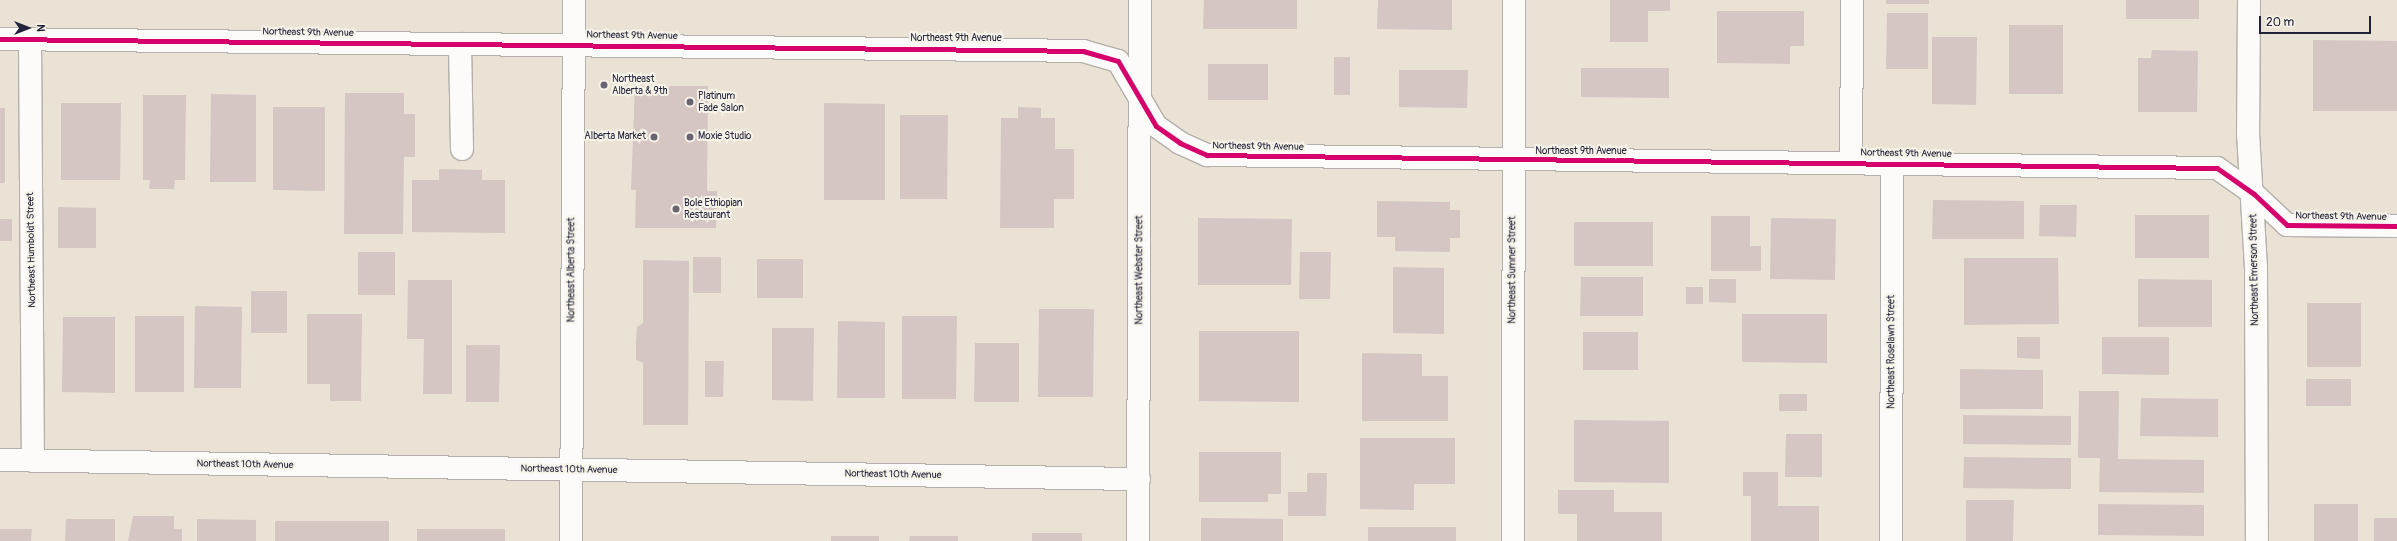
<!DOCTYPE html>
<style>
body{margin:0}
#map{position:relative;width:2397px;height:541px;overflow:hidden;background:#e9e2d5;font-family:Pangolin,sans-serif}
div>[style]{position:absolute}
.building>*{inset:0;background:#d5c6c4}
.roads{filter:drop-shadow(1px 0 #b4afaa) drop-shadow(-1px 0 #b4afaa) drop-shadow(0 1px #b4afaa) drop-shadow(0 -1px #b4afaa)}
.lane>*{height:22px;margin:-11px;padding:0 11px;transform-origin:11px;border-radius:11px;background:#fcfbf9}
.street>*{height:22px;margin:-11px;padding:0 11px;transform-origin:11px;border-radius:11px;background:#fcfbf9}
.secondary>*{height:22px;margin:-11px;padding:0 11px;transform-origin:11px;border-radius:11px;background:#fcfbf9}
.cycleway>*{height:5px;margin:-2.5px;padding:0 2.5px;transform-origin:2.5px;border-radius:2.5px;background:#d6006c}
.dots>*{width:11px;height:11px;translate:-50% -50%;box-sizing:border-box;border:2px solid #f7f3e8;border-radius:50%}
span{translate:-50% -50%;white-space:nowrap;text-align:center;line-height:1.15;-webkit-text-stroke:4px #f7f3e8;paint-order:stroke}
.street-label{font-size:10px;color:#22223b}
.poi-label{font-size:10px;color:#22223b}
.left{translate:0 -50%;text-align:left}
.right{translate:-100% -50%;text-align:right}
.north{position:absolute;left:8px;top:8px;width:40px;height:40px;-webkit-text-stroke:3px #f7f3e8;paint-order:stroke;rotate:90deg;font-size:11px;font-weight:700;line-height:16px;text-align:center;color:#22223b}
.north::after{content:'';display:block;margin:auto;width:14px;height:18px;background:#22223b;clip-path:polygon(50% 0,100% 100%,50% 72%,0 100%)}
.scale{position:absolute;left:2259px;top:16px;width:112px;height:18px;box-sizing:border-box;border:2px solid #22223b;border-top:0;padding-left:5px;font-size:12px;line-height:14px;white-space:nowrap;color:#22223b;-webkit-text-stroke:3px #f7f3e8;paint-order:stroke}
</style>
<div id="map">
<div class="building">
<div style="clip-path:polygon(1204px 0,1297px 0,1297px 29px,1203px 29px)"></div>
<div style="clip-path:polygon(1378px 0,1452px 0,1452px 30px,1377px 29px)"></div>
<div style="clip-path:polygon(1610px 0,1670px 0,1670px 11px,1648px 11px,1648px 42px,1610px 42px)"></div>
<div style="clip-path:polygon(1886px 0,1929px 0,1929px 4px,1886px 4px)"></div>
<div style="clip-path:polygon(2126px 0,2199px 0,2199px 19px,2126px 19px)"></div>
<div style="clip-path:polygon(1717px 11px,1804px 11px,1804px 46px,1790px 46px,1790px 64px,1717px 63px)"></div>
<div style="clip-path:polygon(1887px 13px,1928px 13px,1928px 69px,1886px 69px)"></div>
<div style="clip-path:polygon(2009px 25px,2063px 25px,2063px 94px,2009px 94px)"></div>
<div style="clip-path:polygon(1932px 37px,1977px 37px,1976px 105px,1932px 104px)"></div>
<div style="clip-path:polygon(2313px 40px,2397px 41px,2397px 111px,2313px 111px)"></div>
<div style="clip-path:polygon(2152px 50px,2198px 51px,2197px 112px,2138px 112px,2138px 58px,2151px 58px)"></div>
<div style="clip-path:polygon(1334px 57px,1350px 57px,1350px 95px,1334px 95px)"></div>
<div style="clip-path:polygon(1208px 64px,1268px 64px,1268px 100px,1208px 100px)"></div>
<div style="clip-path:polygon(1581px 68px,1669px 68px,1669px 98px,1581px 97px)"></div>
<div style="clip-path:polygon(1399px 70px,1468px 70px,1467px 108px,1399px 107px)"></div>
<div style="clip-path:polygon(635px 86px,708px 86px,707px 191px,717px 191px,716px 228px,635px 228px,636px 190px,631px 190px)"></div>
<div style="clip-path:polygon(345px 93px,404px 93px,404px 114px,415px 114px,415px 157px,404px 157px,403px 234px,344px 234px)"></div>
<div style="clip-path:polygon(211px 94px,256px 95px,256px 182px,210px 182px)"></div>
<div style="clip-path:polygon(143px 95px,186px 95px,185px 180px,175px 180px,174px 189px,149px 189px,150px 180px,143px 180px)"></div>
<div style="clip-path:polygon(61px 103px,121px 103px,120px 180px,61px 180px)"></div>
<div style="clip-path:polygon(824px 103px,885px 104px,885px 200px,824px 200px)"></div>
<div style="clip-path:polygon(273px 107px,325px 107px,325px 191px,273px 190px)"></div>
<div style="clip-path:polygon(1018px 107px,1041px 108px,1041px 118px,1055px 118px,1055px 149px,1074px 149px,1074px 199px,1054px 199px,1054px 228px,1000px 228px,1001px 118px,1018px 118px)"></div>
<div style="clip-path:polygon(0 108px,5px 108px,5px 183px,0 183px)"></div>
<div style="clip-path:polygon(900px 115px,948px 115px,947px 199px,900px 199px)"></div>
<div style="clip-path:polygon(439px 169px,482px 170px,482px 180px,505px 180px,505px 233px,412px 232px,412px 180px,439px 180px)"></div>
<div style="clip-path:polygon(1933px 200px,2024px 201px,2024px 239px,1932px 239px)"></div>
<div style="clip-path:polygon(1377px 201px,1450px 202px,1450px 210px,1460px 210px,1460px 238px,1450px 238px,1450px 252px,1395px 251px,1395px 237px,1377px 237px)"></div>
<div style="clip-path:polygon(2040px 205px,2077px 205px,2076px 237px,2039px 236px)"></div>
<div style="clip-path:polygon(58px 207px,96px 208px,96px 248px,58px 248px)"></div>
<div style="clip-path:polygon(2135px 215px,2209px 215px,2209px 258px,2135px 258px)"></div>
<div style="clip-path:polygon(1711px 216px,1750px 216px,1750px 246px,1761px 246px,1761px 271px,1711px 271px)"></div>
<div style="clip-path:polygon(1198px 218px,1292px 219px,1291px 285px,1198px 285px)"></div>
<div style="clip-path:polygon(1771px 218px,1836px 219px,1835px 280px,1770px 279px)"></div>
<div style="clip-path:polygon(0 219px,12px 219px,12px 241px,0 241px)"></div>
<div style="clip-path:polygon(1574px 222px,1653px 222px,1653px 266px,1574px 266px)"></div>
<div style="clip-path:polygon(358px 252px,395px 252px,395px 295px,358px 295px)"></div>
<div style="clip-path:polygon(1300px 252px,1331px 252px,1330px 299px,1299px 299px)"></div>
<div style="clip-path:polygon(693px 257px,721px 257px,721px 293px,693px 293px)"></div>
<div style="clip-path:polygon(1964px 258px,2058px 258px,2059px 324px,1964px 325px)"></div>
<div style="clip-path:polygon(757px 259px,803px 259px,803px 298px,757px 298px)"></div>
<div style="clip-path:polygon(643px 260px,689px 261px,688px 425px,643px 425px,643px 363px,636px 360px,636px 342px,637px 327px,643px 323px)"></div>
<div style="clip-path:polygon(1393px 267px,1444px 268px,1444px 334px,1393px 333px)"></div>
<div style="clip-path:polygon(1581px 277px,1643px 277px,1643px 316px,1580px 316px)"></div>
<div style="clip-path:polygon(1709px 279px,1736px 279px,1736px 303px,1709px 302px)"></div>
<div style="clip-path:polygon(2138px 279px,2212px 280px,2212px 327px,2138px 327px)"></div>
<div style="clip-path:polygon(408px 280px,452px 280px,452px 394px,423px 394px,424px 339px,407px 339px)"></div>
<div style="clip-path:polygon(1686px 287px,1703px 287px,1703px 304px,1686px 304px)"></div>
<div style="clip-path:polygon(251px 291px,287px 291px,287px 333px,251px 333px)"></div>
<div style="clip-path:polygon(2307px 303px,2361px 303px,2361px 367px,2307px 367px)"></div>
<div style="clip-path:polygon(195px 306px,242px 307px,241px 388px,194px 388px)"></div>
<div style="clip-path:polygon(1039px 309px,1094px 309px,1093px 397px,1038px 397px)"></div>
<div style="clip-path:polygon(307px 314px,362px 314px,361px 401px,330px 401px,330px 384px,307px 384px)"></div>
<div style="clip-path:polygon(1742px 314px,1827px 314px,1827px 363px,1742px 362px)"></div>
<div style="clip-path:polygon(135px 316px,184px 316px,184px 392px,135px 392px)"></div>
<div style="clip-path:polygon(902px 316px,957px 316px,956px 399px,902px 399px)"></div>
<div style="clip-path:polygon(63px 317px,115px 317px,115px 393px,62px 392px)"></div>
<div style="clip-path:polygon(838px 321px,885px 322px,885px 398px,837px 398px)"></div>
<div style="clip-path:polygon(772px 328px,814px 328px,813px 401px,772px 400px)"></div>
<div style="clip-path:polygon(1199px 331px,1299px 331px,1299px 402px,1199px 401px)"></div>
<div style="clip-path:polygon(1583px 332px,1638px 332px,1638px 370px,1583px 370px)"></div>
<div style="clip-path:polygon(2017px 337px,2040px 337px,2040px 359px,2017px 358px)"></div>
<div style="clip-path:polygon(2102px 337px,2169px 337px,2169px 375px,2102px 374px)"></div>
<div style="clip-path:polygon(975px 343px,1019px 343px,1019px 402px,974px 402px)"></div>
<div style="clip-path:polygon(466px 345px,500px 345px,499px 402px,466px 402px)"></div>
<div style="clip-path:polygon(1362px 353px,1422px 354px,1422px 376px,1448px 376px,1448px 421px,1362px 421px)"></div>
<div style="clip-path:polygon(705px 361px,724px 361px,723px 397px,705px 397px)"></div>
<div style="clip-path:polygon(1960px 369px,2043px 370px,2043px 409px,1960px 409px)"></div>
<div style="clip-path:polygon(2306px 379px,2351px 379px,2351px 406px,2306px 406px)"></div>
<div style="clip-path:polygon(2079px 391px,2119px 391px,2118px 459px,2204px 460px,2204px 493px,2099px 492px,2100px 458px,2078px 458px)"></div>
<div style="clip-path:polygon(1779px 394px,1807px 394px,1807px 411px,1779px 411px)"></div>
<div style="clip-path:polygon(2141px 398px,2218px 399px,2218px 437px,2140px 436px)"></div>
<div style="clip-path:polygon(1963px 415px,2071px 416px,2071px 445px,1963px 444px)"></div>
<div style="clip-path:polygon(1574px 420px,1669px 421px,1669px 483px,1574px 482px)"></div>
<div style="clip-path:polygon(1786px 434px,1822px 434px,1822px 477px,1785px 477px)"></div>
<div style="clip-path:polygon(1360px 438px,1455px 438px,1455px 484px,1414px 484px,1414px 510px,1360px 509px)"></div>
<div style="clip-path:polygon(1199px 452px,1281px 452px,1281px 494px,1268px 494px,1268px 502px,1199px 502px)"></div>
<div style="clip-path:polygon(1964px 457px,2071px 458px,2071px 489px,1963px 488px)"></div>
<div style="clip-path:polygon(1743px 472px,1778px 472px,1778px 506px,1819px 506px,1819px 541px,1751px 541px,1751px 496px,1743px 496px)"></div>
<div style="clip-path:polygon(1307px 473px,1327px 473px,1326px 516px,1288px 516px,1288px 492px,1307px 492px)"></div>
<div style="clip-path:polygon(1558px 490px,1614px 490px,1614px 512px,1662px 512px,1662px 541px,1577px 541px,1577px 514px,1558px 514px)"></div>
<div style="clip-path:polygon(1966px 500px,2014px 500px,2013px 541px,1966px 541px)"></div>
<div style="clip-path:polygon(2098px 504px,2204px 505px,2204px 536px,2098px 535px)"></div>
<div style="clip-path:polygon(2314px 504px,2358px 504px,2358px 541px,2314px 541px)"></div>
<div style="clip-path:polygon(133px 516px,174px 516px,174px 529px,182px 529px,182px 541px,128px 541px)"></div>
<div style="clip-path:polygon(1201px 518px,1283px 519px,1283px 541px,1201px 541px)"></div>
<div style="clip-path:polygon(2374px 518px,2397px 518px,2397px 541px,2374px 541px)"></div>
<div style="clip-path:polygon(66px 519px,115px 519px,115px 541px,65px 541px)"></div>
<div style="clip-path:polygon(197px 519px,256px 520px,256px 541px,197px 541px)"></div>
<div style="clip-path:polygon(275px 521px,389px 521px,389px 541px,275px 541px)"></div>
<div style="clip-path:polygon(1368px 527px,1456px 527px,1456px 541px,1368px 541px)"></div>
<div style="clip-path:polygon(0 529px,32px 529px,31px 541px,0 541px)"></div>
<div style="clip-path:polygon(417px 529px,505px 529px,505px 541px,417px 541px)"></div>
<div style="clip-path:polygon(1032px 533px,1082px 533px,1082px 541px,1032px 541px)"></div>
<div style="clip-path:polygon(831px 536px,879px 536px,879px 541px,831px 541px)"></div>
<div style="clip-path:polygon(910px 536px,958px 536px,958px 541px,909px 541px)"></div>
</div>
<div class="roads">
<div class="lane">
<div style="left:460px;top:44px;width:105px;rotate:88.9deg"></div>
</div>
<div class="street">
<div style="left:2249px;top:0;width:133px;rotate:90.4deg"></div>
<div style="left:2248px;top:133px;width:136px;rotate:86.6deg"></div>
<div style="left:2256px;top:269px;width:272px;rotate:89.8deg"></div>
<div style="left:0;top:39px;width:1083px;rotate:0.63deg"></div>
<div style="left:1083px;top:51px;width:36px;rotate:16deg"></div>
<div style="left:1118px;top:61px;width:75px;rotate:59.7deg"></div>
<div style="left:1156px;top:126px;width:29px;rotate:35deg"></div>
<div style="left:1180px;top:143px;width:30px;rotate:24deg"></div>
<div style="left:1207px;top:155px;width:1010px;rotate:0.74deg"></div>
<div style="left:2217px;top:168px;width:45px;rotate:35.1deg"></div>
<div style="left:2254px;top:194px;width:45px;rotate:43.2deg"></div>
<div style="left:2287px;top:225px;width:110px;rotate:0.5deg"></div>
<div style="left:30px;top:40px;width:421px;rotate:89.6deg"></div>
<div style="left:1851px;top:162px;width:162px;rotate:-89.6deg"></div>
<div style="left:0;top:460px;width:1139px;rotate:0.96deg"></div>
<div style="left:1138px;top:541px;width:541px;rotate:-89.79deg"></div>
<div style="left:1513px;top:541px;width:541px;rotate:-89.89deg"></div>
<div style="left:1891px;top:541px;width:378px;rotate:-89.8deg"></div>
</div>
<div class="secondary">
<div style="left:571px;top:541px;width:541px;rotate:-89.68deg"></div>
</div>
</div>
<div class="cycleway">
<div style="left:0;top:39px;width:1083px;rotate:0.63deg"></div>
<div style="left:1083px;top:51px;width:36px;rotate:16deg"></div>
<div style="left:1118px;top:61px;width:75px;rotate:59.7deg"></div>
<div style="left:1156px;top:126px;width:29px;rotate:35deg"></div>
<div style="left:1180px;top:143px;width:30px;rotate:24deg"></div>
<div style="left:1207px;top:155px;width:1010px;rotate:0.74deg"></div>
<div style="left:2217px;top:168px;width:45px;rotate:35.1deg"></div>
<div style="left:2254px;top:194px;width:45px;rotate:43.2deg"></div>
<div style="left:2287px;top:225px;width:110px;rotate:0.5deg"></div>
</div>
<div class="dots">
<div style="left:604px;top:85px;background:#686571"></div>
<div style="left:690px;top:102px;background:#686571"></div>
<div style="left:654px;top:137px;background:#686571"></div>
<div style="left:690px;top:137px;background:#686571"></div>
<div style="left:676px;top:209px;background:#686571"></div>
</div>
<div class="street-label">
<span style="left:308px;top:33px;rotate:1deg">Northeast 9th Avenue</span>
<span style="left:632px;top:36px;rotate:1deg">Northeast 9th Avenue</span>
<span style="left:956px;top:39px">Northeast 9th Avenue</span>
<span style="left:1258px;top:147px;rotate:1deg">Northeast 9th Avenue</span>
<span style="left:1581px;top:152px">Northeast 9th Avenue</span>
<span style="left:1906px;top:154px;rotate:1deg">Northeast 9th Avenue</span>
<span style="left:2341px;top:217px;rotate:1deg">Northeast 9th Avenue</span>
<span style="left:32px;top:250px;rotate:-91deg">Northeast Humboldt Street</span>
<span style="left:572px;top:270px;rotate:-90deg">Northeast Alberta Street</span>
<span style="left:1140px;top:270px;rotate:-90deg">Northeast Webster Street</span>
<span style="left:1513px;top:270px;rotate:-90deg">Northeast Sumner Street</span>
<span style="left:2255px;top:270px;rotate:-91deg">Northeast Emerson Street</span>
<span style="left:1892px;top:352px;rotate:-90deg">Northeast Roselawn Street</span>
<span style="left:245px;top:465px;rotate:1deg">Northeast 10th Avenue</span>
<span style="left:569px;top:470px;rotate:1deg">Northeast 10th Avenue</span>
<span style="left:893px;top:475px;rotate:1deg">Northeast 10th Avenue</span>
</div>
<div class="poi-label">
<span class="left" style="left:612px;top:85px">Northeast<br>Alberta &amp; 9th</span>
<span class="left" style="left:698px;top:102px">Platinum<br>Fade Salon</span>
<span class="right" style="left:646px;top:137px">Alberta Market</span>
<span class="left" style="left:698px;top:137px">Moxie Studio</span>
<span class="left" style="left:684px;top:209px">Bole Ethiopian<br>Restaurant</span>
</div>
<div class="north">N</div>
<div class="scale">20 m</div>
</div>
